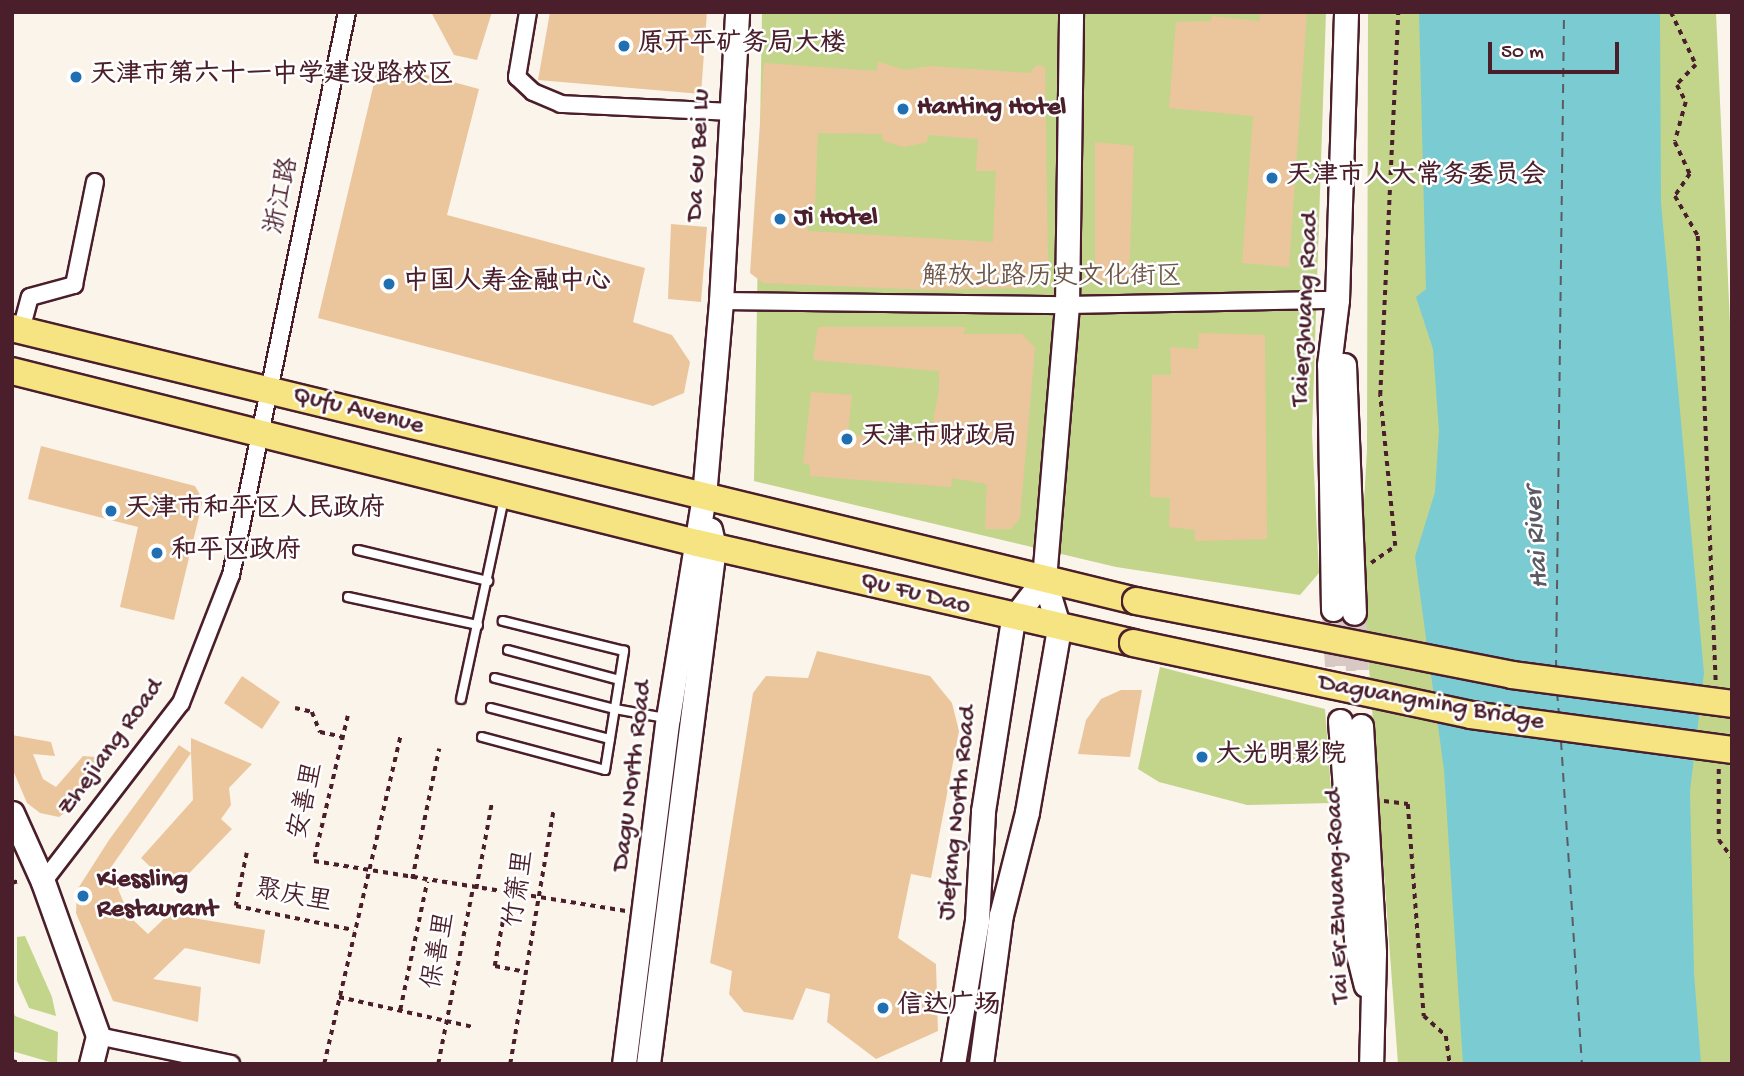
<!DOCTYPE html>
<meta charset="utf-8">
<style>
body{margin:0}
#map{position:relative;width:1744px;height:1076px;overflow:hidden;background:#fbf4eb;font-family:"Gochi Hand","LXGW WenKai TC",sans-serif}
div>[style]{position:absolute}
.green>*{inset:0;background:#c2d58b}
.water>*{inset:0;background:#7acbd2}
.ferry>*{height:2px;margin-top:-1px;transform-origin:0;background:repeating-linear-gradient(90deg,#5b5b65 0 9px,transparent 0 16px)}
.building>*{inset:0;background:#ebc69c}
.secondary-tunnel>*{height:23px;margin-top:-11.5px;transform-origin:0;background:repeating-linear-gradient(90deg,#d8c9c5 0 23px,transparent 0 34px)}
.path>*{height:3.5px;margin-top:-1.75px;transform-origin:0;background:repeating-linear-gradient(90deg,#4a1f2b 0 5px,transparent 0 10px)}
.roads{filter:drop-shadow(2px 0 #4a1f2b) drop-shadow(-2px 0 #4a1f2b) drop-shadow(0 2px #4a1f2b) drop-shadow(0 -2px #4a1f2b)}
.lane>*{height:8px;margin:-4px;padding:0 4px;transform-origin:4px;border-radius:4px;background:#fff}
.street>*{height:16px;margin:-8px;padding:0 8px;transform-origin:8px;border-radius:8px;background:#fff}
.secondary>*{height:23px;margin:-11.5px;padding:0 11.5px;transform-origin:11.5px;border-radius:11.5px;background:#fff}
.primary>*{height:26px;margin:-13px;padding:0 13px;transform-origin:13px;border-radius:13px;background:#f6e381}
.bridges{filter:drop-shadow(2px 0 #4a1f2b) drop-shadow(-2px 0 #4a1f2b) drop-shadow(0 2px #4a1f2b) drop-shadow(0 -2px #4a1f2b)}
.primary-bridge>*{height:26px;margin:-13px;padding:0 13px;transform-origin:13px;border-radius:13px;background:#f6e381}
.dots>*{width:19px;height:19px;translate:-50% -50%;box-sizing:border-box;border:4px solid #fff;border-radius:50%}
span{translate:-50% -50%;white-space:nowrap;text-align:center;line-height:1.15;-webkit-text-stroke:5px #fff;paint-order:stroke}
.poi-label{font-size:26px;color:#4a1f2b;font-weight:700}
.left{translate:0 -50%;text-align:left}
.street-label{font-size:26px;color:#4a1f2b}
.park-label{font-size:26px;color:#6e5648}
.water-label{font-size:28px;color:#5b5b65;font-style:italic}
.frame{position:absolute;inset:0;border:14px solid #4a1f2b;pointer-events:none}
.scale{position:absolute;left:1488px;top:42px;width:131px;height:32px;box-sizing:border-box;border:4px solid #4a1f2b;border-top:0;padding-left:9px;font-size:21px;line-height:24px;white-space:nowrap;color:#4a1f2b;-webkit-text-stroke:5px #fff;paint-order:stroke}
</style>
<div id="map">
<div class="green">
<div style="clip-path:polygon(762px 12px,1326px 12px,1312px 433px,1319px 573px,1300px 595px,1116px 567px,754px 481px)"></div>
<div style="clip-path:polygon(1368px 12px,1716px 12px,1732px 368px,1732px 1064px,1398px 1064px,1361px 558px,1367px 449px)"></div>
<div style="clip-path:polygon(1160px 667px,1325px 709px,1332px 803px,1247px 805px,1159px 782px,1138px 769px)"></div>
<div style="clip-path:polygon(25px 936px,52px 997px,56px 1016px,29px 1008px,17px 981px,17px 937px)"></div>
<div style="clip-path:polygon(12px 1007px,15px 1016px,58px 1032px,57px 1064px,12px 1051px)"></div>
</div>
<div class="water">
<div style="clip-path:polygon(1419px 12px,1660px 12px,1661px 203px,1704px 673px,1690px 791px,1694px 973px,1701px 1064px,1463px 1064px,1444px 770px,1415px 557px,1435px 492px,1439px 431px,1433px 349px,1416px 297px,1426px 289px)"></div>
</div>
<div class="ferry">
<div style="left:1556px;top:669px;width:657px;rotate:-89.3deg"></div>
<div style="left:1557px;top:692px;width:23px;rotate:85deg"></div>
<div style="left:1561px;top:741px;width:324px;rotate:86.3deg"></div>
</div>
<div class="building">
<div style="clip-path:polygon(431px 12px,492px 12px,477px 60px,454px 55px)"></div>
<div style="clip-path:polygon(550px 12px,707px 12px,701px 94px,538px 80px)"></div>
<div style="clip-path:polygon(1260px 12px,1307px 12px,1289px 267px,1242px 263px,1253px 116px,1169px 108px,1176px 22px,1211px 21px,1212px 16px,1260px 21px)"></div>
<div style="clip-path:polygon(379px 62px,479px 89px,447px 215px,645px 268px,633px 322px,672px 335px,690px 362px,684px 393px,653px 406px,318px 318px)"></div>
<div style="clip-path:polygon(evenodd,878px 62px,905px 70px,930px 66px,1029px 73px,1038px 65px,1045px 67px,1048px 265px,1039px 280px,1022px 288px,932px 290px,763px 283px,750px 273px,764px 63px,877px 71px,878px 62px,818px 133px,882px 134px,883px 141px,904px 147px,927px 142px,928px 135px,978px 139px,976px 171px,996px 171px,993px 242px,808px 231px,808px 206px,815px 206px,818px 133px)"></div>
<div style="clip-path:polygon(1095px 142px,1134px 146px,1129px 280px,1104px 282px,1095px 276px)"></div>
<div style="clip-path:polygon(671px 224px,707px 227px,701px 302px,668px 299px)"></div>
<div style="clip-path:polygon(818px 327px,966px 327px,963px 334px,1022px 334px,1035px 348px,1020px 518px,1011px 529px,985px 529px,987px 484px,952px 478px,951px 487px,810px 476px,810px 465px,803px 464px,811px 392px,852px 395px,848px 434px,929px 445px,939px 389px,939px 371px,813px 360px)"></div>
<div style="clip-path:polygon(1199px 333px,1265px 335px,1267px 539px,1195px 541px,1195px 530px,1169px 527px,1170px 498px,1150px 497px,1152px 375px,1171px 375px,1170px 347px,1198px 349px)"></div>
<div style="clip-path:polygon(41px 446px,195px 486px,203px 500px,174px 620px,120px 607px,138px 527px,28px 499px)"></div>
<div style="clip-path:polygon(817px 651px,930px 676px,952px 703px,959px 731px,931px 878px,911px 874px,898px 938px,936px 964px,938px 1031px,876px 1059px,827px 1022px,830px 994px,806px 988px,793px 1020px,744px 1012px,729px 994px,732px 971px,710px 963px,753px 693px,766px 676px,808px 678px)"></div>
<div style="clip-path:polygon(242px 676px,280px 702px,262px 729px,224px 703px)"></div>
<div style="clip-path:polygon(1121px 690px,1142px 690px,1130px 757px,1078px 754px,1086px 720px,1101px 699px)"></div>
<div style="clip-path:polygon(12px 735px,51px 742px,55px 756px,33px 754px,43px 779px,56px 787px,83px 756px,108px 758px,74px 806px,59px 817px,40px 813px,27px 803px,12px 768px)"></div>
<div style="clip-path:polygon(191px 738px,252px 764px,229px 788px,231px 805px,221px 819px,232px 829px,174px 889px,141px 858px,193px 800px,191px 753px,107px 873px,121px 885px,118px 889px,130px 917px,148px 934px,169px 914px,265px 930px,260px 964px,185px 948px,153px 979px,201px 987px,198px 1022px,113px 1001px,76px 913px,77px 890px,109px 840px,179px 745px,191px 753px)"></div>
</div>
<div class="secondary-tunnel">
<div style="left:1333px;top:609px;width:112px;rotate:86.4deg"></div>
<div style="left:1354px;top:613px;width:113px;rotate:86.5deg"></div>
</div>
<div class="path">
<div style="left:1671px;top:12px;width:59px;rotate:64.7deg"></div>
<div style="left:1696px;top:65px;width:28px;rotate:134deg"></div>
<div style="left:1677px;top:85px;width:19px;rotate:62deg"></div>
<div style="left:1686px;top:102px;width:41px;rotate:105.4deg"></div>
<div style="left:1675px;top:142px;width:35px;rotate:65deg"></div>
<div style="left:1690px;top:174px;width:27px;rotate:124deg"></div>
<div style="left:1675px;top:196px;width:46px;rotate:60.1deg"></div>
<div style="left:1698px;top:236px;width:445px;rotate:87.7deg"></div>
<div style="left:1371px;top:563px;width:29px;rotate:-35deg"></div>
<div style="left:1395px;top:546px;width:152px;rotate:-95.7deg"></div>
<div style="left:1380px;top:395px;width:383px;rotate:-87.3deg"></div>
<div style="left:295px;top:708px;width:17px;rotate:13deg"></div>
<div style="left:312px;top:712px;width:22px;rotate:68deg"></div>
<div style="left:320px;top:732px;width:24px;rotate:12deg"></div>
<div style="left:348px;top:716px;width:149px;rotate:103.2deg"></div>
<div style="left:314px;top:861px;width:316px;rotate:9.1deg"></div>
<div style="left:1719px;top:769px;width:71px;rotate:90deg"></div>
<div style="left:1719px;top:840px;width:22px;rotate:54deg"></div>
<div style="left:1384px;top:801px;width:24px;rotate:7deg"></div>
<div style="left:1408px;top:804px;width:213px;rotate:85.7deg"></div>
<div style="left:1424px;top:1016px;width:30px;rotate:42deg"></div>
<div style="left:1446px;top:1036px;width:28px;rotate:82deg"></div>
<div style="left:247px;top:853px;width:54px;rotate:101.7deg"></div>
<div style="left:236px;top:906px;width:120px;rotate:11.5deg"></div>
<div style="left:412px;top:879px;width:133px;rotate:-78.3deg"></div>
<div style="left:12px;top:883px;width:9px;rotate:-18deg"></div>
<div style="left:476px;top:889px;width:89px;rotate:-79.7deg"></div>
<div style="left:503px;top:922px;width:45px;rotate:100.3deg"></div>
<div style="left:495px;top:966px;width:33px;rotate:11deg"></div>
<div style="left:339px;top:997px;width:137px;rotate:12.6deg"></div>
<div style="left:400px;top:1010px;width:131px;rotate:-78.1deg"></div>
<div style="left:12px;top:1061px;width:11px;rotate:15deg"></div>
<div style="left:324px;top:1064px;width:339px;rotate:-76.9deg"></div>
<div style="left:438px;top:1064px;width:179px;rotate:-78.8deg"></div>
<div style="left:510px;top:1064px;width:256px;rotate:-80.3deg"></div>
<div style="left:1732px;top:1064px;width:3px;rotate:-90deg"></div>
</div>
<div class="roads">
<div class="lane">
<div style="left:358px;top:550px;width:134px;rotate:13.4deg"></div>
<div style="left:348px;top:597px;width:133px;rotate:12.2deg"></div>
<div style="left:508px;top:650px;width:115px;rotate:15.1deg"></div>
<div style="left:495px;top:678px;width:124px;rotate:14.5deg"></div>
<div style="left:615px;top:709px;width:51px;rotate:10.2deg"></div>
<div style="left:461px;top:699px;width:205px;rotate:-77.9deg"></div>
<div style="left:491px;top:708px;width:123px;rotate:14.6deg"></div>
<div style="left:482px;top:737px;width:127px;rotate:15deg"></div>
<div style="left:605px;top:770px;width:121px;rotate:-80.9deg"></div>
<div style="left:624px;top:651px;width:125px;rotate:-166.1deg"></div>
</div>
<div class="street">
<div style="left:528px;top:12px;width:66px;rotate:99.6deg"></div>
<div style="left:517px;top:77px;width:22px;rotate:43deg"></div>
<div style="left:533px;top:92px;width:30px;rotate:23deg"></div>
<div style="left:561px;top:104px;width:169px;rotate:2.7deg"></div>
<div style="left:721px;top:301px;width:346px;rotate:0.7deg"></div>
<div style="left:1067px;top:305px;width:270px;rotate:-1.1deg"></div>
<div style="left:21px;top:330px;width:34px;rotate:-75deg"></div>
<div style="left:30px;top:297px;width:46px;rotate:-15.3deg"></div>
<div style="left:74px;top:285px;width:105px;rotate:-78.5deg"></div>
<div style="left:43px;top:882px;width:226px;rotate:-52.4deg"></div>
<div style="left:181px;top:703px;width:137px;rotate:-68.7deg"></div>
<div style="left:231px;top:575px;width:575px;rotate:-78.36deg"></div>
<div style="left:98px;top:1036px;width:136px;rotate:11.9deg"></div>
</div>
<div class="secondary">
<div style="left:1344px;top:365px;width:248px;rotate:87.7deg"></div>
<div style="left:1333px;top:609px;width:244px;rotate:-90.9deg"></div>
<div style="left:1329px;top:365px;width:65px;rotate:-83deg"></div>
<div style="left:1337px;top:300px;width:288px;rotate:-88.2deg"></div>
<div style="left:1340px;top:721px;width:230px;rotate:85.8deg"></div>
<div style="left:1357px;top:950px;width:36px;rotate:76deg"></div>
<div style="left:1361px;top:726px;width:227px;rotate:86.7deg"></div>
<div style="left:1374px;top:953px;width:111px;rotate:91.5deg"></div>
<div style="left:12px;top:813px;width:76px;rotate:65.8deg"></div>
<div style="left:43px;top:882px;width:164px;rotate:70.3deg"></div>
<div style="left:98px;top:1036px;width:29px;rotate:104deg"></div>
<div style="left:624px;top:1064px;width:349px;rotate:-82.8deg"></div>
<div style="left:668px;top:718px;width:225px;rotate:-80.8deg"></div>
<div style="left:704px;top:496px;width:196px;rotate:-85deg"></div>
<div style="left:721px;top:301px;width:289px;rotate:-86.8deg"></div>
<div style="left:648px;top:1064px;width:521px;rotate:-82.72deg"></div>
<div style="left:714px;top:547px;width:18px;rotate:-103deg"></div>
<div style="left:953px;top:1064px;width:146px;rotate:-80.5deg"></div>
<div style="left:977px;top:920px;width:109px;rotate:-86.8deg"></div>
<div style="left:983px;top:811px;width:194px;rotate:-81.1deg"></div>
<div style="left:1013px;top:619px;width:51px;rotate:-52.2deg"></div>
<div style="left:981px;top:1064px;width:150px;rotate:-82.4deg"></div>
<div style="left:1001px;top:915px;width:106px;rotate:-75.8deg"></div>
<div style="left:1027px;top:812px;width:187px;rotate:-80.1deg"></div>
<div style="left:1059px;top:628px;width:51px;rotate:-107deg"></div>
<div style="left:1044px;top:579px;width:275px;rotate:-85.2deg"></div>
<div style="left:1067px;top:305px;width:293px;rotate:-89.2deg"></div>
</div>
<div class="primary">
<div style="left:12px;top:328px;width:1157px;rotate:13.65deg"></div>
<div style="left:12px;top:371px;width:706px;rotate:14.1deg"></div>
<div style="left:697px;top:543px;width:447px;rotate:12.9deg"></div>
</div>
</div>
<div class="bridges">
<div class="primary-bridge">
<div style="left:1136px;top:601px;width:383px;rotate:11.1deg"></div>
<div style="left:1512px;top:675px;width:222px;rotate:7.5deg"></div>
<div style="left:1133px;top:643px;width:346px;rotate:12deg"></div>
<div style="left:1471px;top:715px;width:263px;rotate:7.6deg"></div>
</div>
</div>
<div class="dots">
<div style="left:624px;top:46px;background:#1f6fb2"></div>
<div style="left:76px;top:77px;background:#1f6fb2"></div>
<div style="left:903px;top:109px;background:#1f6fb2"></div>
<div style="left:1272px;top:178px;background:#1f6fb2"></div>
<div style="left:780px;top:219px;background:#1f6fb2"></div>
<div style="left:389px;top:284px;background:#1f6fb2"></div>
<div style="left:847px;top:439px;background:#1f6fb2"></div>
<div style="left:111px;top:511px;background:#1f6fb2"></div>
<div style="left:157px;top:553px;background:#1f6fb2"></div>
<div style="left:1202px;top:757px;background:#1f6fb2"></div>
<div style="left:83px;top:896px;background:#1f6fb2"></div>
<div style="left:883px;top:1008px;background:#1f6fb2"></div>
</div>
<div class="poi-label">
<span class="left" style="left:638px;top:46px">原开平矿务局大楼</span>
<span class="left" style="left:90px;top:77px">天津市第六十一中学建设路校区</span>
<span class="left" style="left:917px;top:109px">Hanting Hotel</span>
<span class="left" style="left:1286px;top:178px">天津市人大常务委员会</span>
<span class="left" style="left:794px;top:219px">Ji Hotel</span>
<span class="left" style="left:403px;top:284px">中国人寿金融中心</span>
<span class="left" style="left:861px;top:439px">天津市财政局</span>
<span class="left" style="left:125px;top:511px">天津市和平区人民政府</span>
<span class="left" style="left:171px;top:553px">和平区政府</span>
<span class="left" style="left:1216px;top:757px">大光明影院</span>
<span class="left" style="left:97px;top:896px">Kiessling<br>Restaurant</span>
<span class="left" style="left:897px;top:1008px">信达广场</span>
</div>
<div class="street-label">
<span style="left:700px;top:155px;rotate:-87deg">Da Gu Bei Lu</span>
<span style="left:284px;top:196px;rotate:-78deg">浙江路</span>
<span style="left:1307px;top:309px;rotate:-87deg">Taierzhuang Road</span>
<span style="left:358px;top:412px;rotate:14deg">Qufu Avenue</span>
<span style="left:915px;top:595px;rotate:14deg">Qu Fu Dao</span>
<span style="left:1431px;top:704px;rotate:10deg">Daguangming Bridge</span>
<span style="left:112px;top:748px;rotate:-54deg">Zhejiang Road</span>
<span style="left:634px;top:776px;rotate:-83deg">Dagu North Road</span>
<span style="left:308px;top:801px;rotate:-77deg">安善里</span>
<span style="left:959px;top:813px;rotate:-84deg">Jiefang North Road</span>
<span style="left:521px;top:889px;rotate:-81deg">竹箫里</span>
<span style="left:1339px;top:896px;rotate:-92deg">Tai Er Zhuang Road</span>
<span style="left:293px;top:898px;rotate:11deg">聚庆里</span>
<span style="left:441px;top:951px;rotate:-79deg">保善里</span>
</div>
<div class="park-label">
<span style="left:1052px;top:279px">解放北路历史文化街区</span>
</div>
<div class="water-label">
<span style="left:1538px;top:538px;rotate:-94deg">Hai River</span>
</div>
<div class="frame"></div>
<div class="scale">50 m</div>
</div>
